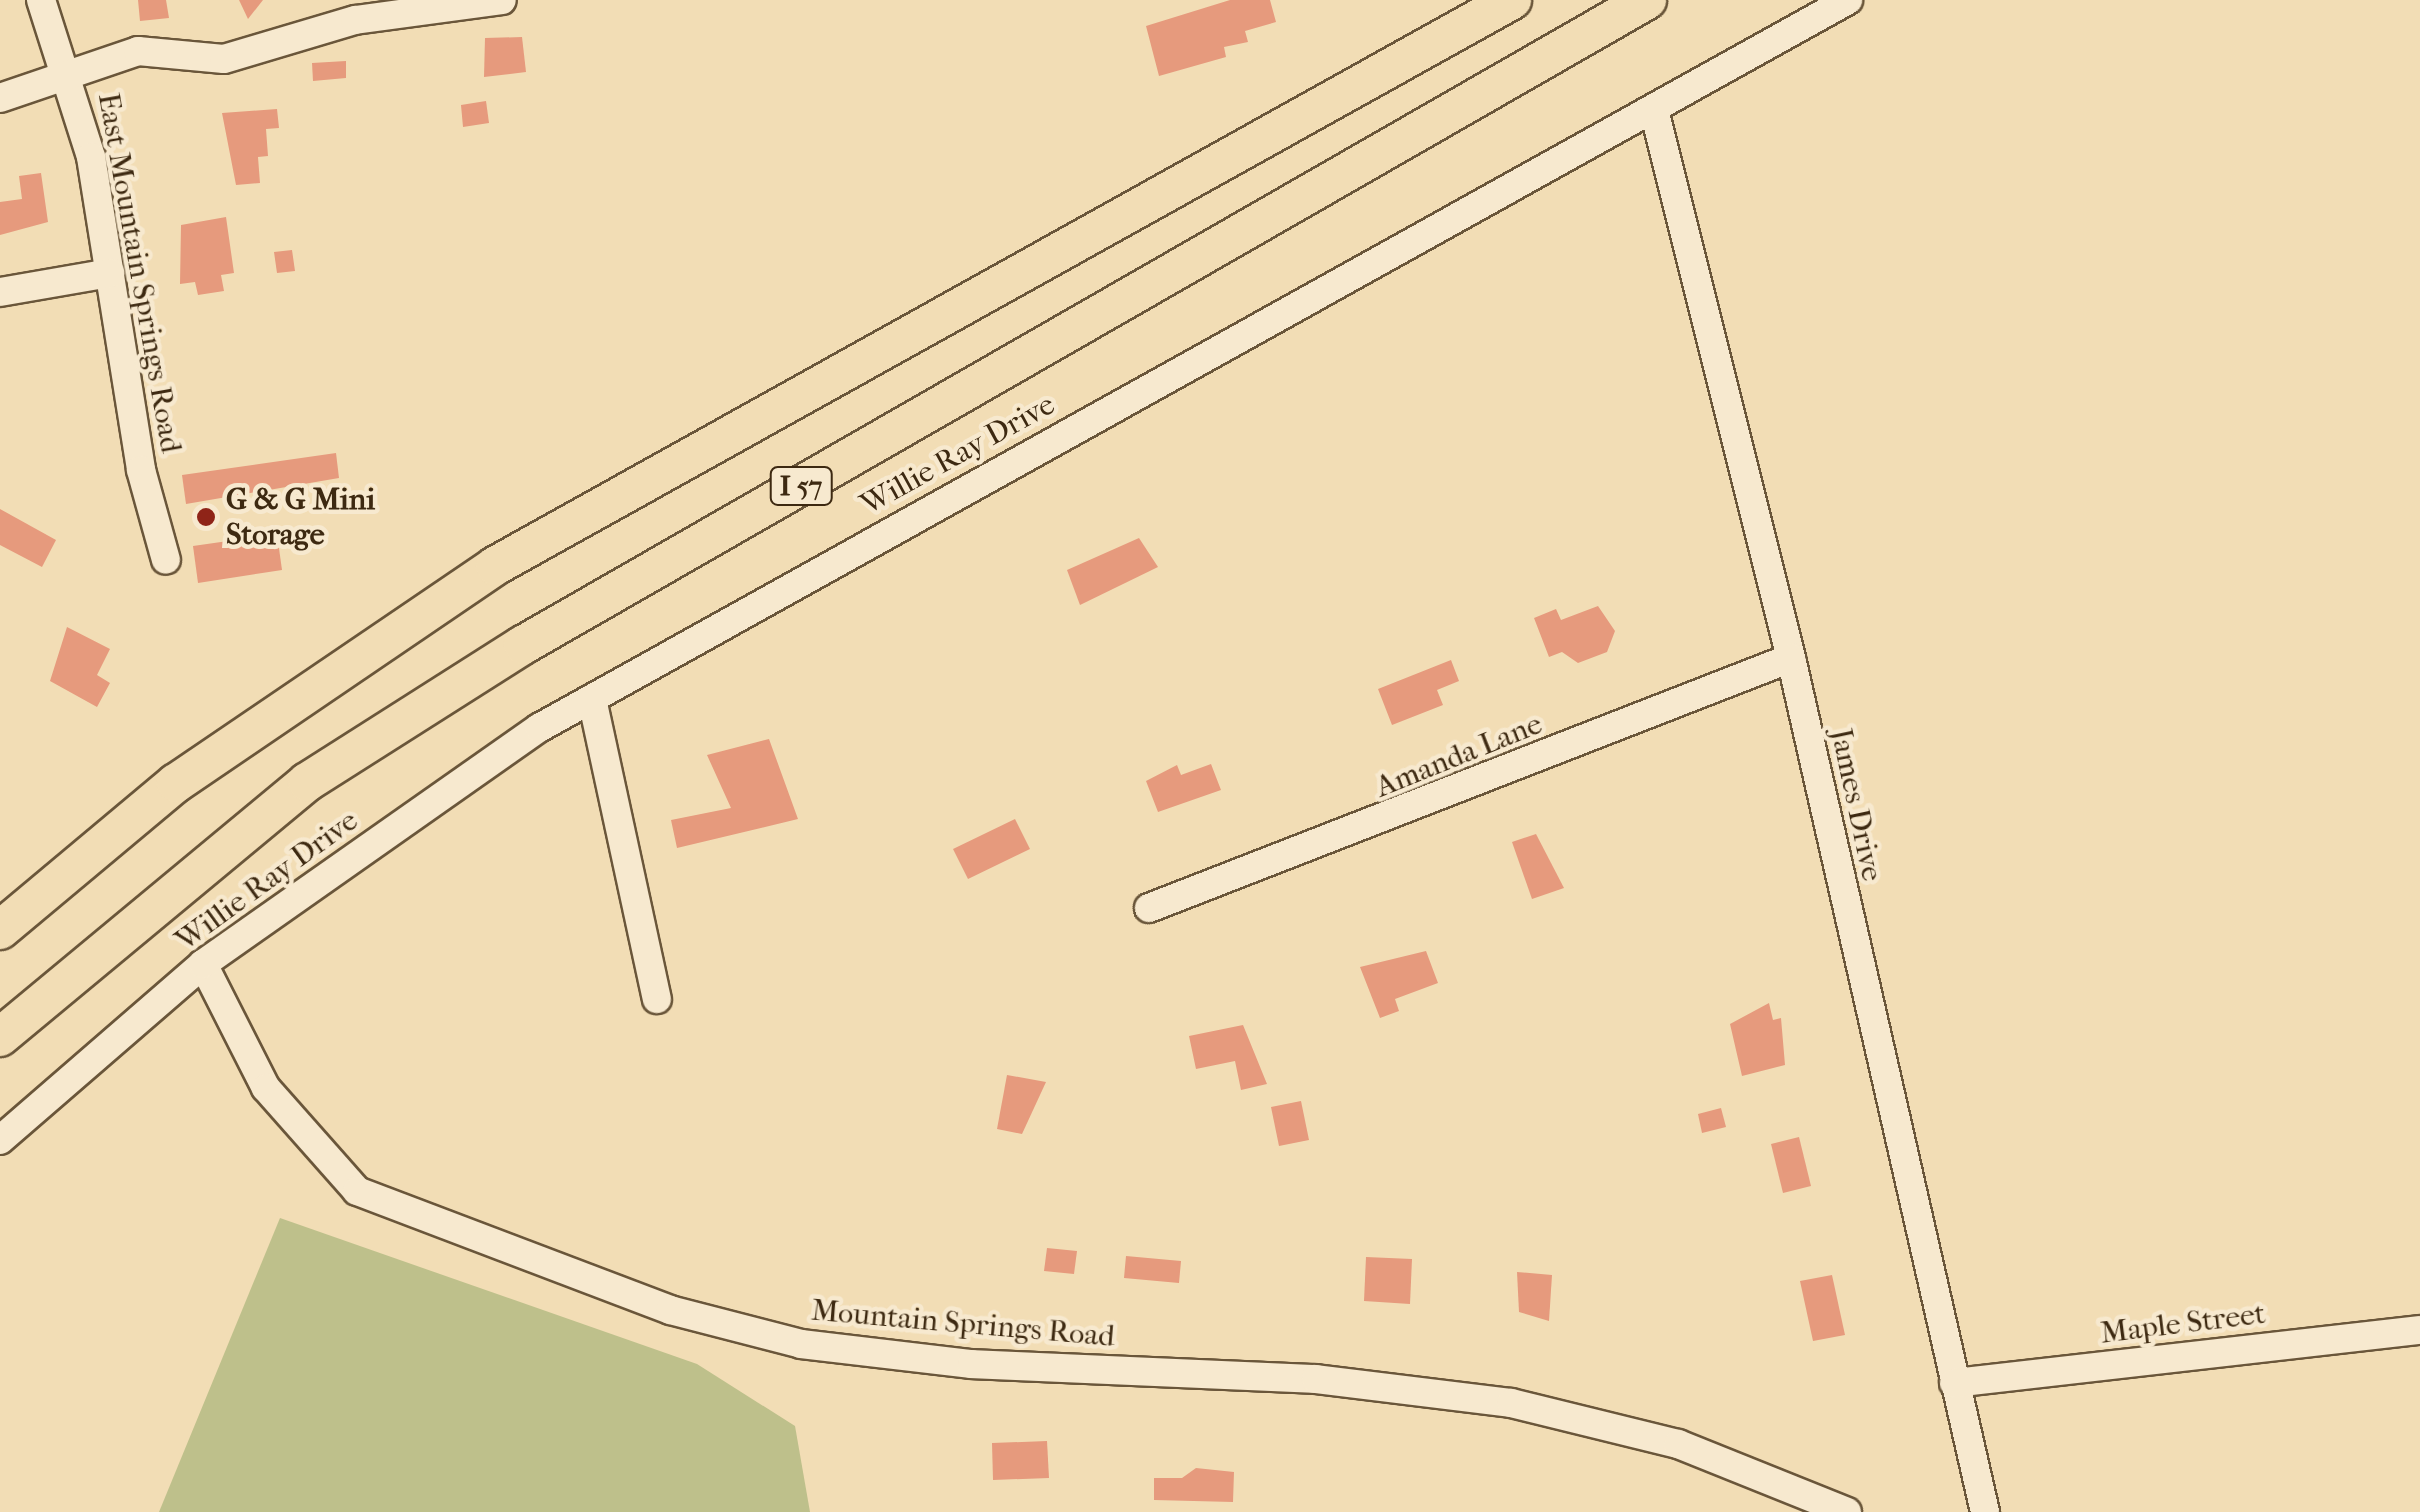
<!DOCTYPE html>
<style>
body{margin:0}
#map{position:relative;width:2420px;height:1512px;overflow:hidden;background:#f2ddb5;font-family:"IM FELL French Canon",serif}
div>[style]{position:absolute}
.green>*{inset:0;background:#bec08b}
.building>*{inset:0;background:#e69a7d}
.roads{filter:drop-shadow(2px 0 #6a563a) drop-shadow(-2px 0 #6a563a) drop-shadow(0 2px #6a563a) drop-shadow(0 -2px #6a563a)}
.minor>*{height:28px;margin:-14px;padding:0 14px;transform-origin:14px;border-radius:14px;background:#f7e9cf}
.highway>*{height:38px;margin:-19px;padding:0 19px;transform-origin:19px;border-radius:19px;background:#f2ddb5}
.dots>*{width:28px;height:28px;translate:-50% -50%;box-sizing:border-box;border:5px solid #f7e9cf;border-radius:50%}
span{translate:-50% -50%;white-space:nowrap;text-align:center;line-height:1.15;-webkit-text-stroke:9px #f7e9cf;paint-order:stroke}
.shield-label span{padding:2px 8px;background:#f7e9cf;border:2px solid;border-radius:8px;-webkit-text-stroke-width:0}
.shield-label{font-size:28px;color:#3d2911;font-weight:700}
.street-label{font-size:30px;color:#3d2911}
.poi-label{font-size:30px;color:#3d2911;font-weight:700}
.left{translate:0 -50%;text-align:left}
</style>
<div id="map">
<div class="green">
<div style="clip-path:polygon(280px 1218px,697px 1364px,795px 1426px,810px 1512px,159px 1512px)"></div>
</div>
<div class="building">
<div style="clip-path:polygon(138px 0,166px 0,169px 18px,140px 21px)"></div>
<div style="clip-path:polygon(239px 0,263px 0,248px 19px)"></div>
<div style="clip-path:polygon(1230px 0,1270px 0,1276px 22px,1245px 31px,1248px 42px,1224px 47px,1226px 57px,1159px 76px,1146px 26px)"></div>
<div style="clip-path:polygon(522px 37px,526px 72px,484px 77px,485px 38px)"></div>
<div style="clip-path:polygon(346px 61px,346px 78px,313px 81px,312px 63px)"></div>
<div style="clip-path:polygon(486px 101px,489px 123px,463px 127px,461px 105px)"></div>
<div style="clip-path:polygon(277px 109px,279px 128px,266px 129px,268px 156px,258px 157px,260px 183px,236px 185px,222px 113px)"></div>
<div style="clip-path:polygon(41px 173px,48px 222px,0 235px,0 202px,22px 199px,19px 176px)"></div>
<div style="clip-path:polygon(226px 217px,234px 273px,221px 275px,224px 291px,198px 295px,195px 282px,180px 284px,181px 225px)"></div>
<div style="clip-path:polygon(292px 250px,295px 271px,277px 273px,274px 252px)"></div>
<div style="clip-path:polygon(336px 453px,339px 478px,186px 504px,182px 475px)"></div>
<div style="clip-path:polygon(0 509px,56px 540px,42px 567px,0 545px)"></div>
<div style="clip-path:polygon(277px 534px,282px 570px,198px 583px,193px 546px)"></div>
<div style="clip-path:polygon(1139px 538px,1158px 567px,1080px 605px,1067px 570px)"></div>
<div style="clip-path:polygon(1598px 606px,1615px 631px,1607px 652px,1578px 663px,1562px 652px,1549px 657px,1534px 618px,1556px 609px,1561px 620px)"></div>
<div style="clip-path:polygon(67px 627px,110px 649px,97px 675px,110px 683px,97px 707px,50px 681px)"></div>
<div style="clip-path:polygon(1451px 660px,1459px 681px,1437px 690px,1443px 705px,1392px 725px,1378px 689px)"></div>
<div style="clip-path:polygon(769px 739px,798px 819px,677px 848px,671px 820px,731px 808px,707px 755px)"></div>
<div style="clip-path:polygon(1211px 764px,1221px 790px,1158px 812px,1146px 781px,1177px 765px,1181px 775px)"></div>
<div style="clip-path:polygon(1015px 819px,1030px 849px,968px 879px,953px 849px)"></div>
<div style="clip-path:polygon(1536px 834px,1564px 888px,1532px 899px,1512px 842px)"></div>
<div style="clip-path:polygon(1426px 951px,1438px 983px,1395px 999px,1399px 1011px,1380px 1018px,1360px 967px)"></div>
<div style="clip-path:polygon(1769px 1003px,1773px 1020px,1781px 1018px,1785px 1065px,1742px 1076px,1730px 1024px)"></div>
<div style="clip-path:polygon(1243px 1025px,1267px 1084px,1241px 1090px,1235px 1061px,1196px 1069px,1189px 1036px)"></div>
<div style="clip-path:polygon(1007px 1075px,1046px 1082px,1022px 1134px,997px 1129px)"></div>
<div style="clip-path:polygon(1301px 1101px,1309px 1140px,1279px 1146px,1271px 1107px)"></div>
<div style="clip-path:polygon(1721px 1108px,1726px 1127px,1702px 1133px,1698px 1114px)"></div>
<div style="clip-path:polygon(1799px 1137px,1811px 1186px,1783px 1193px,1771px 1144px)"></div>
<div style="clip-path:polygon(1047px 1248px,1077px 1251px,1074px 1274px,1044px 1271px)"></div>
<div style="clip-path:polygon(1126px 1256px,1181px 1261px,1179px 1283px,1124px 1278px)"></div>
<div style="clip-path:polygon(1366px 1257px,1412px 1259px,1410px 1304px,1364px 1301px)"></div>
<div style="clip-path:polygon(1517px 1272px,1552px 1275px,1549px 1321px,1519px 1312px)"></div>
<div style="clip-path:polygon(1832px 1275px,1845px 1335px,1813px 1341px,1800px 1281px)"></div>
<div style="clip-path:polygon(1047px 1441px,1049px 1478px,993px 1480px,992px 1443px)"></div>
<div style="clip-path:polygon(1196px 1468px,1234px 1472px,1233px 1502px,1154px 1500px,1154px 1478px,1182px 1478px)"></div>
</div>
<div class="roads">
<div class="minor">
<div style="left:41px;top:0;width:165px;rotate:72.3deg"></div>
<div style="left:91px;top:157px;width:317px;rotate:80.9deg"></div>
<div style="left:141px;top:470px;width:93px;rotate:74.5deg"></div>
<div style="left:0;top:98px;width:146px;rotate:-18.8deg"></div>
<div style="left:138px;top:51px;width:86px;rotate:5.3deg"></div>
<div style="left:224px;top:59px;width:137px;rotate:-16.6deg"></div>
<div style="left:355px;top:20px;width:148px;rotate:-7.7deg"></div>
<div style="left:1655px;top:114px;width:561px;rotate:75.96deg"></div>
<div style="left:1791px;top:658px;width:876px;rotate:77.2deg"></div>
<div style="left:0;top:292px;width:112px;rotate:-9.8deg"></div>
<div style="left:592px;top:699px;width:307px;rotate:77.8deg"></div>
<div style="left:1149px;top:908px;width:689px;rotate:-21.28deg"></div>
<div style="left:203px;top:964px;width:139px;rotate:63.1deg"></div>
<div style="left:266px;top:1088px;width:137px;rotate:48.5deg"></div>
<div style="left:357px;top:1191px;width:335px;rotate:20.8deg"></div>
<div style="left:670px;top:1310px;width:135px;rotate:14.5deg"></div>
<div style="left:801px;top:1344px;width:172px;rotate:6.7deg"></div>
<div style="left:972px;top:1364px;width:344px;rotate:2.5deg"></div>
<div style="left:1316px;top:1379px;width:196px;rotate:7deg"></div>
<div style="left:1511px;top:1403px;width:172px;rotate:13.8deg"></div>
<div style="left:1678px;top:1444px;width:182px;rotate:21.9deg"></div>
<div style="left:0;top:1140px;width:269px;rotate:-40.9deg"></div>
<div style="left:203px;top:964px;width:411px;rotate:-35.1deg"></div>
<div style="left:539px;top:728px;width:1498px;rotate:-29.08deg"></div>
<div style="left:1954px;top:1383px;width:469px;rotate:-6.5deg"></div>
</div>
<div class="highway">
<div style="left:0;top:930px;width:229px;rotate:-39.9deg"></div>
<div style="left:176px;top:783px;width:386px;rotate:-34.2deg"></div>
<div style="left:495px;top:566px;width:1164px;rotate:-29.1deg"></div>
<div style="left:0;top:1037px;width:399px;rotate:-39.7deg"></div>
<div style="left:307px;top:782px;width:256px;rotate:-32.4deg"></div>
<div style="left:523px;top:645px;width:1296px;rotate:-29.85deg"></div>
</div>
</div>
<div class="dots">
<div style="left:206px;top:517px;background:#8f2418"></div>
</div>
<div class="shield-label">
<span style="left:801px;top:486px">I 57</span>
</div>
<div class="street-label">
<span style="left:139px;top:273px;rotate:80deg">East Mountain Springs Road</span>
<span style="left:958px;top:455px;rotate:-29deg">Willie Ray Drive</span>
<span style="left:1459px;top:756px;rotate:-22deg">Amanda Lane</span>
<span style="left:1856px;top:805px;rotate:78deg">James Drive</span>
<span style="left:267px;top:881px;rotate:-36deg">Willie Ray Drive</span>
<span style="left:963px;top:1324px;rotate:5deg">Mountain Springs Road</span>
<span style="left:2183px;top:1324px;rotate:-7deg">Maple Street</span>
</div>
<div class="poi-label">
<span class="left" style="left:226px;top:517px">G &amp; G Mini<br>Storage</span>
</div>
</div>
